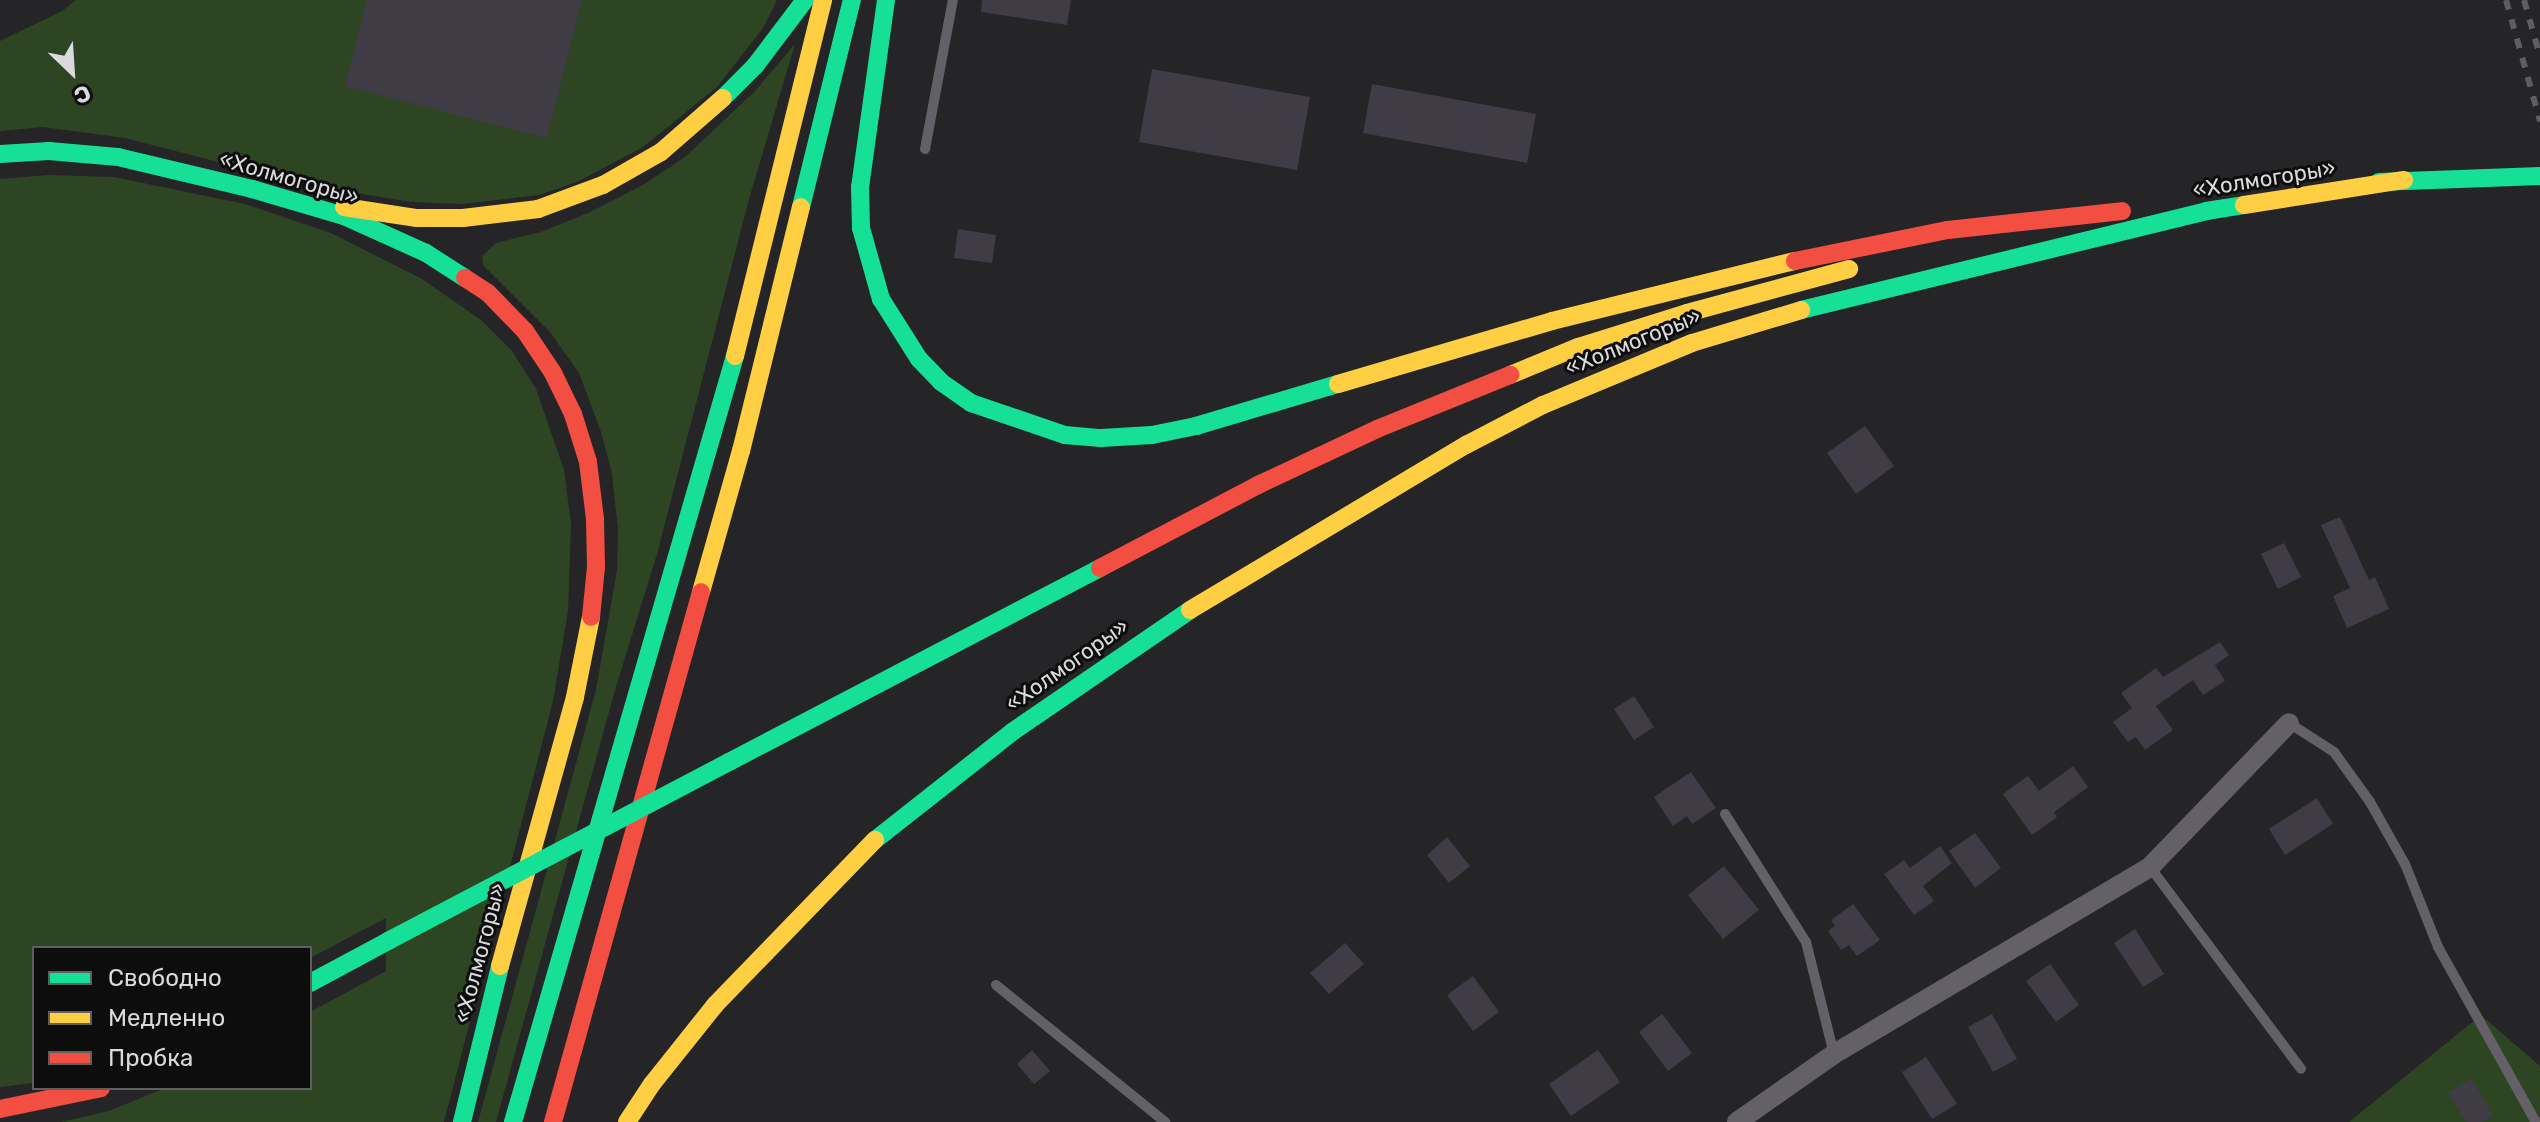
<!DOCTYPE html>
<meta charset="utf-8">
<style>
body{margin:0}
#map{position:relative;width:2540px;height:1122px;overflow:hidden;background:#252426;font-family:Rubik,sans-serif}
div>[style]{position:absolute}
.green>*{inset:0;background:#2e4524}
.building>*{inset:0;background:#403c45}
.lane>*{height:10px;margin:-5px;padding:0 5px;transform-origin:5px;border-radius:5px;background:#636067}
.street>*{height:20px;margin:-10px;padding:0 10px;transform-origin:10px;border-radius:10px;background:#636067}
.fast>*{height:18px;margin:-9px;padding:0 9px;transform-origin:9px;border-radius:9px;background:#16e098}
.slow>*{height:18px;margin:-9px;padding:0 9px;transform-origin:9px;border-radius:9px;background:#ffcf43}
.jam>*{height:18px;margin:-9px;padding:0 9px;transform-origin:9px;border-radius:9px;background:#f24e42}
.rail>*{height:6px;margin-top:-3px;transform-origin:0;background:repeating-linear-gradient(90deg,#5f5d61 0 10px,transparent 0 20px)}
.fast-bridge>*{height:18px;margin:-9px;padding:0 9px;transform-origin:9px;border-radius:9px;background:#16e098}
span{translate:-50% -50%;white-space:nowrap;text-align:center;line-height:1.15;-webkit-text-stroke:6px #0d0d0e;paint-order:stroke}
.street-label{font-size:22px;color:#dad9dc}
.legend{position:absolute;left:32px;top:946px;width:280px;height:144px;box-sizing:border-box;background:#0d0d0e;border:2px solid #5f5f60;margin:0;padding:10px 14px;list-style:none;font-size:24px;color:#dad9dc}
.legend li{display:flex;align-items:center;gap:16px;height:40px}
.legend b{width:40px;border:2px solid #5f5f60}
.north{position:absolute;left:32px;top:32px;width:80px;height:80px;-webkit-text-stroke:6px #0d0d0e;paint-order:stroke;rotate:155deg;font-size:22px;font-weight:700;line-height:32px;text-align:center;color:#dad9dc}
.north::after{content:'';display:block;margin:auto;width:28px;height:36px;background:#dad9dc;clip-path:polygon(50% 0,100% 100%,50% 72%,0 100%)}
</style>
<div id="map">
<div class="green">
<div style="clip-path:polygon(76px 0,777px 0,763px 28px,717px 87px,643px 147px,577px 182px,539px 195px,462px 204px,411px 202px,307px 185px,125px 138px,43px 127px,0 131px,0 41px,62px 11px)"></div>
<div style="clip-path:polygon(795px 44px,749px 199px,657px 554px,615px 690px,496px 1122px,478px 1122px,596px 690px,617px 570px,618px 529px,612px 474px,601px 432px,579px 373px,550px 332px,483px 265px,482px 256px,496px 243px,541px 232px,588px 213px,643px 185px,685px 157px,755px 91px)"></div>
<div style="clip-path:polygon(48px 175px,114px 177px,245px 204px,331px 233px,422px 279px,481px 320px,512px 351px,536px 389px,564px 470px,571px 523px,568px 611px,553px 701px,444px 1122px,61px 1122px,109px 1111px,165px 1088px,310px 1088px,310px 1012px,386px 971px,386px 918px,310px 958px,310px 948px,34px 948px,34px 1083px,0 1087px,0 179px)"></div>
<div style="clip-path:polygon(2481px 1015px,2540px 1066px,2540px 1122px,2349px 1122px)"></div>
</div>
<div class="building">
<div style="clip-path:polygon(367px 0,582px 0,547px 138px,345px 86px)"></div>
<div style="clip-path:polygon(982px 0,1071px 0,1067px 25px,981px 12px)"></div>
<div style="clip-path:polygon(1152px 69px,1310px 97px,1297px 170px,1139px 142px)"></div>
<div style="clip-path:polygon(1372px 84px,1536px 114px,1527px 163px,1363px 133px)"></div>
<div style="clip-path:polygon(958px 229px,996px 235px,992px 263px,954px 258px)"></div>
<div style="clip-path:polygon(1865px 426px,1894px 466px,1856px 494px,1827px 453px)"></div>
<div style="clip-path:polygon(2340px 517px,2369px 580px,2375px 577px,2389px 609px,2347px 628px,2333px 596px,2350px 588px,2321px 525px)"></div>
<div style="clip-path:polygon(2284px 543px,2301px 577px,2278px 589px,2261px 554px)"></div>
<div style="clip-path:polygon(2220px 642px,2229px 655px,2215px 665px,2225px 681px,2203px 695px,2193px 680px,2156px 706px,2173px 730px,2145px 750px,2136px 737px,2128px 742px,2113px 722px,2132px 708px,2121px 693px,2156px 668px,2163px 677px)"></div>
<div style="clip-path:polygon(1634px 696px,1654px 727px,1634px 740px,1614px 709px)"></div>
<div style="clip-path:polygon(2073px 766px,2088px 787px,2054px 812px,2057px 817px,2032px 835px,2003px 794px,2028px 776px,2039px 791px)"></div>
<div style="clip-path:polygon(1691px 772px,1716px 808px,1692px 824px,1687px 816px,1673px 826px,1654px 797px)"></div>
<div style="clip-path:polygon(2317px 798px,2333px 824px,2285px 855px,2269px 829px)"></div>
<div style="clip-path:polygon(1975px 833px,2001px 868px,1975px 888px,1949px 851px)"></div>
<div style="clip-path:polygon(1447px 837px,1470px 866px,1449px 883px,1427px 855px)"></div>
<div style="clip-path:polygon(1940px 846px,1952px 863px,1923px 886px,1934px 901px,1914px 915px,1884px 874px,1904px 860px,1910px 868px)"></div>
<div style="clip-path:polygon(1724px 866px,1759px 910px,1723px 939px,1688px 895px)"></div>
<div style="clip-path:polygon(1853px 904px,1880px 940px,1857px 956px,1849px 945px,1841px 950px,1828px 931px,1835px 926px,1831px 920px)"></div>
<div style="clip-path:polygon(2135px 929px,2164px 974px,2143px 987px,2114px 943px)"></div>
<div style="clip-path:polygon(1345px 943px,1364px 964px,1329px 994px,1310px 973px)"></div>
<div style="clip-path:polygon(2050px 964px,2079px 1005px,2056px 1022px,2026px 981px)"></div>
<div style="clip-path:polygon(1473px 976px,1499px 1012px,1473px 1031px,1447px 995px)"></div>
<div style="clip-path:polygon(1662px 1014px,1692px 1053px,1668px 1071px,1639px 1032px)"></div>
<div style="clip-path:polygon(1992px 1014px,2017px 1059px,1993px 1072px,1968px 1027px)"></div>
<div style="clip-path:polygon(1032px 1050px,1050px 1071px,1034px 1084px,1017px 1064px)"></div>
<div style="clip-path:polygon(1598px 1050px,1620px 1082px,1571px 1116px,1549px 1084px)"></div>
<div style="clip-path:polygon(1926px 1057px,1957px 1104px,1932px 1119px,1902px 1072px)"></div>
<div style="clip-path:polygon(2472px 1079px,2493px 1116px,2482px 1122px,2466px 1122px,2448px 1092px)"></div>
</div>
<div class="lane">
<div style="left:925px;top:149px;width:152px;rotate:-79.4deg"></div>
<div style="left:2289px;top:723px;width:54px;rotate:32.8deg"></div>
<div style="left:2334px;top:752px;width:62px;rotate:54.2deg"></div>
<div style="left:2370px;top:802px;width:71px;rotate:60.6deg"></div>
<div style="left:2405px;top:864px;width:89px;rotate:68.3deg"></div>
<div style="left:2438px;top:947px;width:201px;rotate:60.8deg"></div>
<div style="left:1725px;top:814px;width:151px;rotate:57.7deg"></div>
<div style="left:1806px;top:942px;width:115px;rotate:76deg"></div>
<div style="left:2150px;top:867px;width:252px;rotate:53.2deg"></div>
<div style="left:996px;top:985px;width:218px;rotate:39deg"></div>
</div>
<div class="street">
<div style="left:1737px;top:1122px;width:118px;rotate:-35deg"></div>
<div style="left:1834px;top:1054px;width:367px;rotate:-30.6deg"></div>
<div style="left:2150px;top:867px;width:200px;rotate:-46deg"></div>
</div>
<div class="fast">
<div style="left:886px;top:0;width:189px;rotate:97.9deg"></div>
<div style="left:860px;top:187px;width:41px;rotate:88.6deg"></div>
<div style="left:861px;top:228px;width:74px;rotate:74.3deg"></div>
<div style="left:881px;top:299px;width:71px;rotate:57.7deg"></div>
<div style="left:919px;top:359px;width:32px;rotate:46deg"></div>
<div style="left:941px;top:382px;width:37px;rotate:35deg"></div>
<div style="left:971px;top:403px;width:99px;rotate:18.8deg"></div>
<div style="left:1065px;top:435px;width:36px;rotate:5deg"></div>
<div style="left:1101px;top:438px;width:51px;rotate:-3.4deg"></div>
<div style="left:1152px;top:435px;width:45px;rotate:-11.6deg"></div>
<div style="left:1196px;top:426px;width:148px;rotate:-16.5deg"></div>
<div style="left:723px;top:98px;width:45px;rotate:-45deg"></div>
<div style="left:755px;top:66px;width:83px;rotate:-52.9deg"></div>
<div style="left:0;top:154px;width:49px;rotate:-3.5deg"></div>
<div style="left:49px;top:151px;width:69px;rotate:5deg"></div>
<div style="left:118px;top:157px;width:138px;rotate:13.4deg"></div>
<div style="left:252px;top:189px;width:96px;rotate:16.4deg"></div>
<div style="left:344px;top:216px;width:90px;rotate:24.3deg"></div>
<div style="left:426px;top:253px;width:46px;rotate:32.7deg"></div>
<div style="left:2379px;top:182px;width:161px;rotate:-2.1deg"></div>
<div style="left:801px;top:207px;width:213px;rotate:-76.2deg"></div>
<div style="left:1801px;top:310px;width:417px;rotate:-13.7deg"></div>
<div style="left:2206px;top:211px;width:38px;rotate:-9deg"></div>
<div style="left:729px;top:762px;width:419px;rotate:-27.6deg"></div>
<div style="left:875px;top:840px;width:174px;rotate:-38.2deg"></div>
<div style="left:1012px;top:732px;width:216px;rotate:-34.4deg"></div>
<div style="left:310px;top:983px;width:89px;rotate:-28.3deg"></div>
<div style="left:462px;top:1122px;width:161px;rotate:-76.3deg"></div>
<div style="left:513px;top:1122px;width:798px;rotate:-73.84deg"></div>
</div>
<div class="slow">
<div style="left:2244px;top:205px;width:162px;rotate:-8.9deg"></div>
<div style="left:344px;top:207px;width:74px;rotate:8.6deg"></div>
<div style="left:417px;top:218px;width:46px"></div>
<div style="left:463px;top:218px;width:76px;rotate:-6.8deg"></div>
<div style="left:538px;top:209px;width:69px;rotate:-20.3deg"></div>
<div style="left:603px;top:185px;width:67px;rotate:-29.6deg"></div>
<div style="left:661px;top:152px;width:82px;rotate:-41.1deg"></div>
<div style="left:735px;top:356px;width:367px;rotate:-76.1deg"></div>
<div style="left:1510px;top:375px;width:74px;rotate:-22.4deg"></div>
<div style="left:1578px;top:347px;width:114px;rotate:-17.3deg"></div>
<div style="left:1687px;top:313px;width:168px;rotate:-15.2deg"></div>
<div style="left:1338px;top:384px;width:223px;rotate:-16.4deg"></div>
<div style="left:1552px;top:321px;width:250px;rotate:-13.9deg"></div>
<div style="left:701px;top:592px;width:147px;rotate:-74.2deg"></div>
<div style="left:741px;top:451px;width:251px;rotate:-76.2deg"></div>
<div style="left:1190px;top:610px;width:322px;rotate:-30.9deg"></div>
<div style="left:1466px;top:445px;width:87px;rotate:-27.5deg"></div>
<div style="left:1543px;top:405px;width:161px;rotate:-22.6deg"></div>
<div style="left:1692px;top:343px;width:114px;rotate:-16.8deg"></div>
<div style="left:500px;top:966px;width:279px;rotate:-74.4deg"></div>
<div style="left:575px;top:697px;width:82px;rotate:-78.7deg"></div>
<div style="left:627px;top:1122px;width:45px;rotate:-56.7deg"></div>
<div style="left:652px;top:1084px;width:101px;rotate:-51.4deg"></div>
<div style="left:715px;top:1005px;width:230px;rotate:-45.9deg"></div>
</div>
<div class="jam">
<div style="left:1795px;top:261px;width:156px;rotate:-11.5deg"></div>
<div style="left:1948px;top:230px;width:175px;rotate:-6.2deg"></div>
<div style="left:465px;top:278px;width:27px;rotate:33deg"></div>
<div style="left:488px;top:293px;width:53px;rotate:45.8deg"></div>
<div style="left:525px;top:331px;width:50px;rotate:56.3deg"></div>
<div style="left:553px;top:373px;width:46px;rotate:64deg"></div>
<div style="left:573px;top:414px;width:50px;rotate:72.6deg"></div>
<div style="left:588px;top:462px;width:57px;rotate:83deg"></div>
<div style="left:595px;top:519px;width:48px;rotate:88.8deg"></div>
<div style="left:596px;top:567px;width:50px;rotate:95.7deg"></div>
<div style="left:1100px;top:568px;width:178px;rotate:-27.7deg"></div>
<div style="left:1258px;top:485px;width:132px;rotate:-25.2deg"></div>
<div style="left:1377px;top:429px;width:144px;rotate:-22.1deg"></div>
<div style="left:0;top:1109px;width:103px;rotate:-11.7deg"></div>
<div style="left:553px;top:1122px;width:550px;rotate:-74.4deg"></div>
</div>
<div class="rail">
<div style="left:2506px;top:0;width:126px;rotate:74.3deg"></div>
<div style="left:2524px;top:0;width:58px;rotate:74.1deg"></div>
</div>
<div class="fast-bridge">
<div style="left:388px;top:941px;width:385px;rotate:-27.7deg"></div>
</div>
<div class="street-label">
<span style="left:289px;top:178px;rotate:16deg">«Холмогоры»</span>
<span style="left:2264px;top:179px;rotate:-9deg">«Холмогоры»</span>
<span style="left:1633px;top:342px;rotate:-22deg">«Холмогоры»</span>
<span style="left:1067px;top:665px;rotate:-35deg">«Холмогоры»</span>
<span style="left:480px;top:953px;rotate:-75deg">«Холмогоры»</span>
</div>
<ul class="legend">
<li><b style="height:10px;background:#16e098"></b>Свободно</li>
<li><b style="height:10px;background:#ffcf43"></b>Медленно</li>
<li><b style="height:10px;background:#f24e42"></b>Пробка</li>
</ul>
<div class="north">С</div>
</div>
